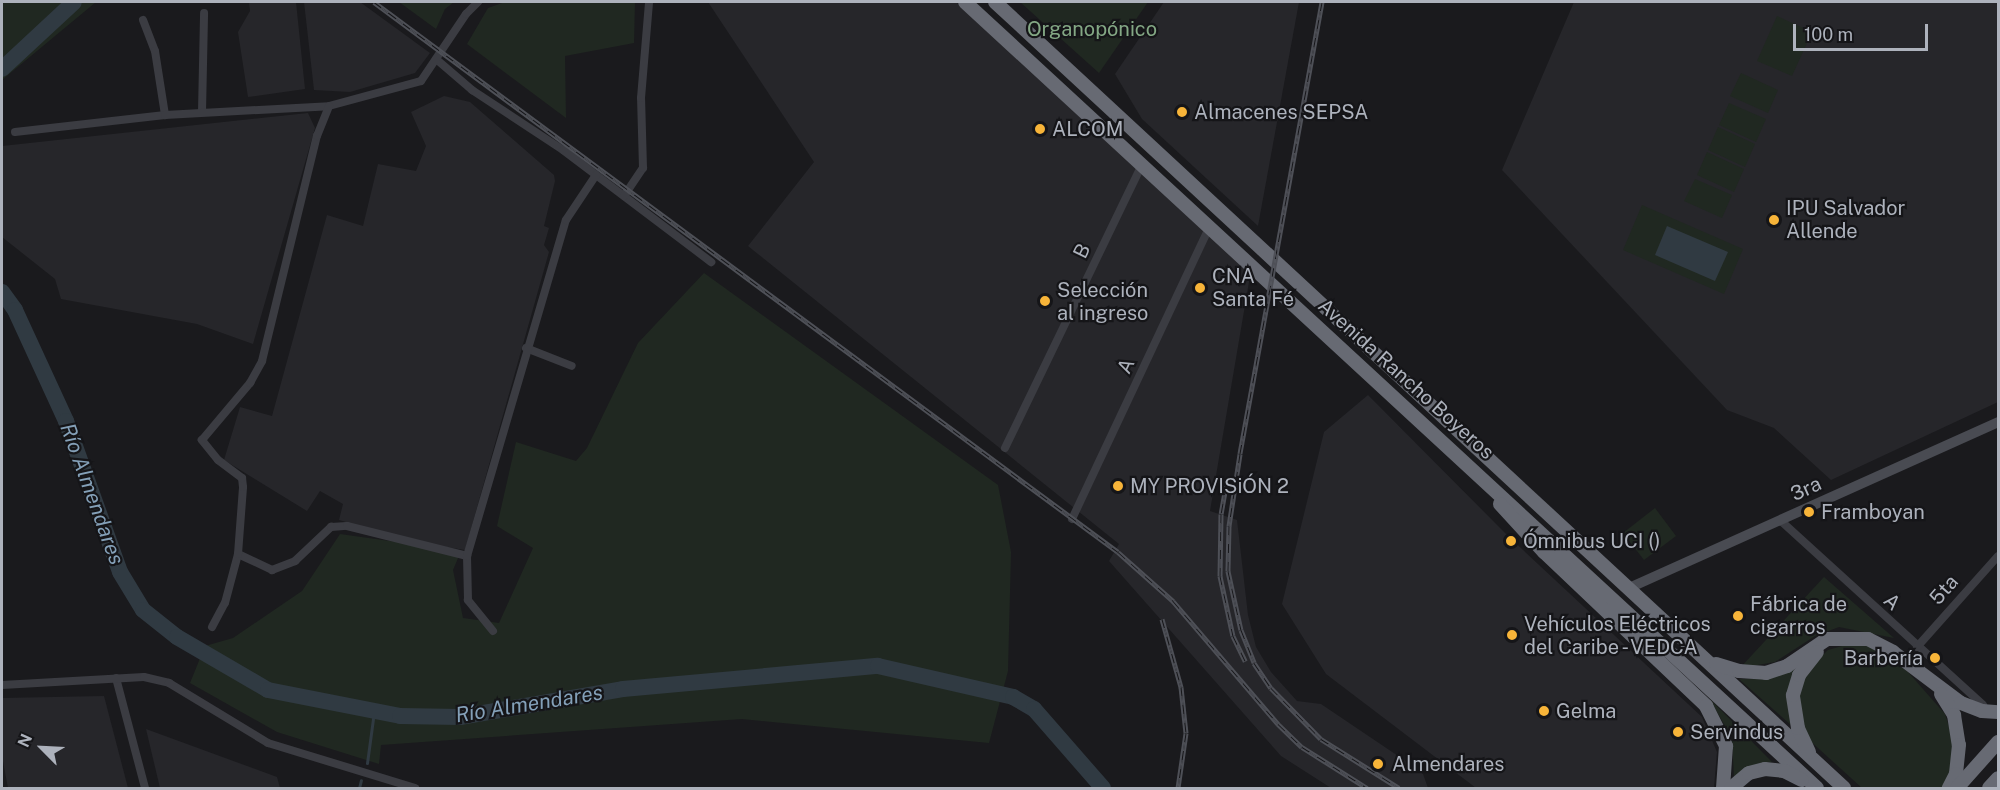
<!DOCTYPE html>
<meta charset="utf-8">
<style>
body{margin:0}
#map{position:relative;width:2000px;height:790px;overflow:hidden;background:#1a1a1d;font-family:"Public Sans",sans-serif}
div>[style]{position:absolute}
.built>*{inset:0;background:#26262a}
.green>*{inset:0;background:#202821}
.water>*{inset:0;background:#303a42}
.stream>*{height:3px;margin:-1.5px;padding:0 1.5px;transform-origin:1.5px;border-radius:1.5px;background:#303a42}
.river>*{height:16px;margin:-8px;padding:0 8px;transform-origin:8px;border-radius:8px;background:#303a42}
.street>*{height:8px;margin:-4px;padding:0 4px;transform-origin:4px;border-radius:4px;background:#3b3c42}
.secondary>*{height:10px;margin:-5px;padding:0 5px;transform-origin:5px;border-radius:5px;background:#494b52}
.highway>*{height:14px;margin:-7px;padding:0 7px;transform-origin:7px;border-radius:7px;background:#676a73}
.rail>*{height:5px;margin-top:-2.5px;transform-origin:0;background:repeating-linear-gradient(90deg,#151518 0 9px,#4e5057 0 18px);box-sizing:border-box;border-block:2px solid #4e5057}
.dots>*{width:16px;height:16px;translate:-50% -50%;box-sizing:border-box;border:3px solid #151518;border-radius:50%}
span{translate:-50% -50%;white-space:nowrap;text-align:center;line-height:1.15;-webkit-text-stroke:4.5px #151518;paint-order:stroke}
.park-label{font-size:20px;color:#84a885}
.poi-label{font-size:20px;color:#adb2bc}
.left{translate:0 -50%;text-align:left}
.right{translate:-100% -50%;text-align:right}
.street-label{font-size:20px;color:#adb2bc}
.water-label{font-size:21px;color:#84a0b8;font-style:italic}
.frame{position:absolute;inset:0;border:3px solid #adb2bc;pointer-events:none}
.north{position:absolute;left:12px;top:718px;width:60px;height:60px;-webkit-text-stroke:4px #151518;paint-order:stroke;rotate:294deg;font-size:16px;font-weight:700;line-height:24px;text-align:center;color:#adb2bc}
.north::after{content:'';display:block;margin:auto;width:21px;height:27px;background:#adb2bc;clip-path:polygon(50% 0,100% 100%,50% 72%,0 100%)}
.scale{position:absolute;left:1793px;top:24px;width:135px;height:27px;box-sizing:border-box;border:3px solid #adb2bc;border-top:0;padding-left:8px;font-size:18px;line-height:21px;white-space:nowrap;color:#adb2bc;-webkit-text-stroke:4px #151518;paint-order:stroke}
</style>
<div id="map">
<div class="built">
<div style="clip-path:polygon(249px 2px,296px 2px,305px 89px,248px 97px,238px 32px,250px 11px)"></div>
<div style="clip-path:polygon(304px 2px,360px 2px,430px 53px,415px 73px,350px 92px,314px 90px)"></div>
<div style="clip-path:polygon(708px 2px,956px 2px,1251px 270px,1210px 511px,1237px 520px,1248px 615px,1256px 647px,1271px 672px,1297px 701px,1321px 704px,1410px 764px,1423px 774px,1428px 788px,1331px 788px,1281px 756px,1109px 561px,1119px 544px,748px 246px,814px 162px)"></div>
<div style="clip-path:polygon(1164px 2px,1299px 2px,1258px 226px,1142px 119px,1115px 74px)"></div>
<div style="clip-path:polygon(1574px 2px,1998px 2px,1998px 402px,1831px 480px,1774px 428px,1727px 410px,1502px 170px)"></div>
<div style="clip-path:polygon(444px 96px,470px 102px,554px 175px,555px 181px,544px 226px,549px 228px,544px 245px,549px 252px,465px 550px,420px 543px,339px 520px,343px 504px,320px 491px,307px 511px,224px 460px,240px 407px,272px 416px,327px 215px,363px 226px,378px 164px,416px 171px,426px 146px,411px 112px)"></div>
<div style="clip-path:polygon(308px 113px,315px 128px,253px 344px,197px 324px,61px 299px,55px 279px,2px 237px,2px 146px)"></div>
<div style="clip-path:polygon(1368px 395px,1508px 536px,1702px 717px,1717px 752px,1714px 788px,1476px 788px,1326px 674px,1282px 604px,1324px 432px)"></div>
<div style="clip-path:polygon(104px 696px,128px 788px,8px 788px,2px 756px,2px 698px)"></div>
<div style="clip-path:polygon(146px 729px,277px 777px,280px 788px,160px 788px)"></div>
</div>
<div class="green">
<div style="clip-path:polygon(2px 2px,96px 2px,2px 80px)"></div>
<div style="clip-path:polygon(399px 2px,454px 2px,445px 9px,436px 29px)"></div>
<div style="clip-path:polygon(505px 2px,635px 2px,634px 43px,565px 56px,566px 118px,467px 44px,488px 8px)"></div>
<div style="clip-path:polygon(1020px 2px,1148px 2px,1099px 73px)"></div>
<div style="clip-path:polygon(1777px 16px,1812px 32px,1792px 76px,1757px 61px)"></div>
<div style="clip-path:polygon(1741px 73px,1778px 90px,1768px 113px,1730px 96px)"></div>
<div style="clip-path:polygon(1729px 103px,1766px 119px,1756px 142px,1719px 125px)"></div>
<div style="clip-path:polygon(1718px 127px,1755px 144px,1745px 167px,1708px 150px)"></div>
<div style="clip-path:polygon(1707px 152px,1744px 169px,1734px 192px,1697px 175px)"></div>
<div style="clip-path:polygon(1695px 179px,1732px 195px,1722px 218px,1684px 201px)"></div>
<div style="clip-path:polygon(1642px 205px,1743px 249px,1724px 294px,1623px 250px)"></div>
<div style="clip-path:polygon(704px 273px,998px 485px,1011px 552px,1008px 671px,989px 743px,742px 719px,381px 745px,379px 764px,277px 732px,190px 683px,205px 646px,233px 638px,302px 591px,340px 534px,461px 551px,453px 570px,463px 618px,499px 623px,533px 548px,497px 526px,516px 442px,576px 461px,587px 448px,638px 343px)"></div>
<div style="clip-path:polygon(1655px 508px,1676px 536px,1644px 560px,1623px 533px)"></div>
<div style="clip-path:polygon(1824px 577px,1894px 638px,1839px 627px,1815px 636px,1775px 662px,1740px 668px)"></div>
<div style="clip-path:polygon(1856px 642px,1877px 648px,1908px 672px,1945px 714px,1953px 739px,1950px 773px,1943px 788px,1862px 788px,1808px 739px,1797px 704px,1806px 672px,1828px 650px)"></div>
<div style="clip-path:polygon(1797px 668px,1788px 695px,1792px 726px,1739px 679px,1767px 678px)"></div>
<div style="clip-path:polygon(1709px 698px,1772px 762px,1757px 764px,1734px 778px,1732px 738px)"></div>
</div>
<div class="water">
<div style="clip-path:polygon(1667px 226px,1728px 252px,1715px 281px,1655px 255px)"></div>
</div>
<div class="stream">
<div style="left:367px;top:763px;width:52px;rotate:-82.3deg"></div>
<div style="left:359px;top:788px;width:8px;rotate:-76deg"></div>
</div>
<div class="river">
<div style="left:2px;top:69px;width:98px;rotate:-42.9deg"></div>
<div style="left:2px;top:292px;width:22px;rotate:54deg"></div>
<div style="left:15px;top:310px;width:122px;rotate:65.3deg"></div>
<div style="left:66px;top:421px;width:160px;rotate:70.3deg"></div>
<div style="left:120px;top:572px;width:44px;rotate:58.8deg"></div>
<div style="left:143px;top:610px;width:43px;rotate:38.5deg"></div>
<div style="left:177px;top:637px;width:105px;rotate:30.2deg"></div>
<div style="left:268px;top:690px;width:135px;rotate:11.1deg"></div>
<div style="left:400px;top:716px;width:60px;rotate:1deg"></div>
<div style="left:460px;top:717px;width:165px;rotate:-9.7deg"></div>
<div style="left:623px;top:689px;width:256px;rotate:-5.2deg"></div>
<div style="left:878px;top:666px;width:139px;rotate:12.9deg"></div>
<div style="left:1013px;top:697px;width:24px;rotate:30deg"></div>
<div style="left:1034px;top:709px;width:105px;rotate:48.9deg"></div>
</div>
<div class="street">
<div style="left:143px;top:20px;width:33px;rotate:69deg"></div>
<div style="left:155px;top:51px;width:65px;rotate:81.1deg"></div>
<div style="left:436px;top:59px;width:48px;rotate:40.7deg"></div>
<div style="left:472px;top:90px;width:109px;rotate:33.4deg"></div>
<div style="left:563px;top:150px;width:186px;rotate:37.1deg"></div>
<div style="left:202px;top:112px;width:99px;rotate:-88.8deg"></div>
<div style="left:15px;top:132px;width:151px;rotate:-6.5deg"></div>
<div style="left:165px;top:115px;width:164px;rotate:-3.1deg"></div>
<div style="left:329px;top:106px;width:95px;rotate:-15.2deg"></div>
<div style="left:421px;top:81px;width:81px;rotate:-56.1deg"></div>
<div style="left:466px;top:14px;width:17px;rotate:-45deg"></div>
<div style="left:624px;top:196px;width:34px;rotate:-56deg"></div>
<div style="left:643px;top:168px;width:70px;rotate:-91.6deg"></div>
<div style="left:641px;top:98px;width:96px;rotate:-85.2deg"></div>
<div style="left:526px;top:348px;width:49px;rotate:21.4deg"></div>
<div style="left:1005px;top:448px;width:314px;rotate:-64.2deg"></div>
<div style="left:1072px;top:519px;width:324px;rotate:-64.8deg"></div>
<div style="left:1781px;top:521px;width:273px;rotate:42.3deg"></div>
<div style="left:238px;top:554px;width:38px;rotate:25deg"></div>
<div style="left:272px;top:570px;width:25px;rotate:-21deg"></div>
<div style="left:295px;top:561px;width:50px;rotate:-43.4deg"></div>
<div style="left:331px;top:527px;width:16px;rotate:-4deg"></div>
<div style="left:347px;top:526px;width:124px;rotate:14deg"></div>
<div style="left:212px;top:627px;width:27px;rotate:-62deg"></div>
<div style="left:225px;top:603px;width:51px;rotate:-75.1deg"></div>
<div style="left:238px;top:554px;width:67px;rotate:-85.7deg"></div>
<div style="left:243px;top:487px;width:9px;rotate:-96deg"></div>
<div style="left:242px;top:478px;width:30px;rotate:-143deg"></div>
<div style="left:218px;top:460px;width:26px;rotate:-129deg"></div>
<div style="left:202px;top:440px;width:75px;rotate:-49.9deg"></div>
<div style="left:250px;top:383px;width:25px;rotate:-61deg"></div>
<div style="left:262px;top:361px;width:232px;rotate:-76.3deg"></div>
<div style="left:317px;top:136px;width:32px;rotate:-68deg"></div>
<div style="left:493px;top:631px;width:40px;rotate:-129deg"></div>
<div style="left:468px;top:600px;width:44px;rotate:-91.3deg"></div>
<div style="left:467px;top:556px;width:350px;rotate:-73.6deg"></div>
<div style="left:566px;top:220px;width:54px;rotate:-56.3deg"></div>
<div style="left:1917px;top:647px;width:122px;rotate:-48.3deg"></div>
<div style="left:116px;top:678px;width:114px;rotate:75.2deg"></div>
<div style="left:2px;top:685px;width:142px;rotate:-3.2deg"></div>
<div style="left:144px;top:677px;width:26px;rotate:13deg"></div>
<div style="left:169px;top:683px;width:116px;rotate:31.2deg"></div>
<div style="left:268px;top:743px;width:154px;rotate:17deg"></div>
</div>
<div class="secondary">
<div style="left:1629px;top:588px;width:405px;rotate:-24.2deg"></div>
</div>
<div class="highway">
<div style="left:965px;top:2px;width:1159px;rotate:42.69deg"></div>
<div style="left:995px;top:2px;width:1157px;rotate:42.79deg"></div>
<div style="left:1500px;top:504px;width:65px;rotate:47.5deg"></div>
<div style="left:1544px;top:552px;width:224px;rotate:43.5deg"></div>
<div style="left:1706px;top:706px;width:45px;rotate:63.4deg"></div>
<div style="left:1726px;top:746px;width:42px;rotate:94.1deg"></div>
<div style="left:1716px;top:664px;width:24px;rotate:17deg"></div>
<div style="left:1739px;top:671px;width:27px;rotate:4deg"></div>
<div style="left:1766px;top:673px;width:22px;rotate:-18deg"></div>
<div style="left:1787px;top:666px;width:48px;rotate:-34deg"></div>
<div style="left:1827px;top:639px;width:41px"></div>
<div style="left:1868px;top:639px;width:28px;rotate:27deg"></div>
<div style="left:1893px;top:652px;width:85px;rotate:36.9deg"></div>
<div style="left:1961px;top:703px;width:22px;rotate:21deg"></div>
<div style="left:1982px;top:711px;width:16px;rotate:4deg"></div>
<div style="left:1941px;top:694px;width:25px;rotate:58deg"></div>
<div style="left:1954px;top:715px;width:30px;rotate:81deg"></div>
<div style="left:1959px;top:745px;width:29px;rotate:96deg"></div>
<div style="left:1956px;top:774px;width:16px;rotate:117deg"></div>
<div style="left:1809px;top:752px;width:26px;rotate:-115deg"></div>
<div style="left:1798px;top:728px;width:33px;rotate:-99deg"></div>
<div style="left:1793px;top:695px;width:21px;rotate:-73deg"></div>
<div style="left:1799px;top:675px;width:29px;rotate:-52deg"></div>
<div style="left:1731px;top:788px;width:23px;rotate:-40deg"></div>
<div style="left:1749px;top:773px;width:16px;rotate:-14deg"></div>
<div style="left:1765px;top:769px;width:19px;rotate:6deg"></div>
<div style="left:1784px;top:771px;width:20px;rotate:27deg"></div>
<div style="left:1957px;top:788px;width:62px;rotate:-48.3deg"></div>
<div style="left:1989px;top:788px;width:13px;rotate:-48deg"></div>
</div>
<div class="rail">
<div style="left:374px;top:2px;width:925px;rotate:36.47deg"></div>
<div style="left:1118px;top:552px;width:74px;rotate:41.7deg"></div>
<div style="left:1173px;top:601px;width:162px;rotate:49.5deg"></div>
<div style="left:1278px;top:724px;width:33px;rotate:44deg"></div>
<div style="left:1302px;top:747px;width:77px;rotate:32.2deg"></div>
<div style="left:1322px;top:2px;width:459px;rotate:100.3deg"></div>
<div style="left:1240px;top:454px;width:73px;rotate:98.7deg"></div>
<div style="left:1229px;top:526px;width:45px;rotate:91.3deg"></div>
<div style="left:1228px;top:571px;width:60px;rotate:77.6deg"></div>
<div style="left:1241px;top:630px;width:35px;rotate:68deg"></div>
<div style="left:1254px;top:663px;width:30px;rotate:56deg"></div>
<div style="left:1271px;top:688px;width:71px;rotate:45.6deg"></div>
<div style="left:1321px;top:739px;width:92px;rotate:32.1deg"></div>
<div style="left:1226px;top:486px;width:28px;rotate:100deg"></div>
<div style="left:1221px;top:514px;width:62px;rotate:90.9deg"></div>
<div style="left:1220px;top:576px;width:61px;rotate:77.8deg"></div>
<div style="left:1233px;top:636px;width:28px;rotate:64deg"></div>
<div style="left:1162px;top:619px;width:71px;rotate:74.4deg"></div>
<div style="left:1181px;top:687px;width:46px;rotate:83.8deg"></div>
<div style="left:1186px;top:733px;width:56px;rotate:98.3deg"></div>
</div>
<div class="dots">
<div style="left:1182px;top:112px;background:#f7b439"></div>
<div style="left:1040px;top:129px;background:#f7b439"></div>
<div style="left:1774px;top:220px;background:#f7b439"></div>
<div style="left:1200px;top:288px;background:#f7b439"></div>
<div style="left:1045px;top:301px;background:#f7b439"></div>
<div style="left:1118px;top:486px;background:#f7b439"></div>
<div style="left:1809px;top:512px;background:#f7b439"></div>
<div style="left:1511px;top:541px;background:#f7b439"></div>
<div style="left:1738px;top:616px;background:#f7b439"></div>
<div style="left:1512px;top:635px;background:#f7b439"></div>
<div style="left:1935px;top:658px;background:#f7b439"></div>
<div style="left:1544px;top:711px;background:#f7b439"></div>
<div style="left:1678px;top:732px;background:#f7b439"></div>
<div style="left:1378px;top:764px;background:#f7b439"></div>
</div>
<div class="park-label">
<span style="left:1092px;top:29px">Organopónico</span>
</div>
<div class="poi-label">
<span class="left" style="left:1194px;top:112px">Almacenes SEPSA</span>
<span class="left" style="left:1052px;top:129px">ALCOM</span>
<span class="left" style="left:1786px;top:220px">IPU Salvador<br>Allende</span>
<span class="left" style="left:1212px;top:288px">CNA<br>Santa Fé</span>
<span class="left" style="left:1057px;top:302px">Selección<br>al ingreso</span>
<span class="left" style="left:1130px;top:486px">MY PROVISiÓN 2</span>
<span class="left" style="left:1821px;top:512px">Framboyan</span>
<span class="left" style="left:1523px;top:541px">Ómnibus UCI ()</span>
<span class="left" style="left:1750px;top:616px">Fábrica de<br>cigarros</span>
<span class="left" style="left:1524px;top:636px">Vehículos Eléctricos<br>del Caribe - VEDCA</span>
<span class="right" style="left:1923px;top:658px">Barbería</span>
<span class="left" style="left:1556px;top:711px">Gelma</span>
<span class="left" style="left:1690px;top:732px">Servindus</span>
<span class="left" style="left:1392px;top:764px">Almendares</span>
</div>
<div class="street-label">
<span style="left:1082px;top:251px;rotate:-64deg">B</span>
<span style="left:1126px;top:366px;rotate:-65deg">A</span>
<span style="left:1406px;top:379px;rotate:42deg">Avenida Rancho Boyeros</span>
<span style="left:1806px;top:489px;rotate:-24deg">3ra</span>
<span style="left:1944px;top:590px;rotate:-49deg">5ta</span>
<span style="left:1892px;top:602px;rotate:43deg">A</span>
</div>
<div class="water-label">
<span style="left:92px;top:494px;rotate:70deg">Río Almendares</span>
<span style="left:529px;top:704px;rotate:-9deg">Río Almendares</span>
</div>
<div class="frame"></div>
<div class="north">N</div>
<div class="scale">100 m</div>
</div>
